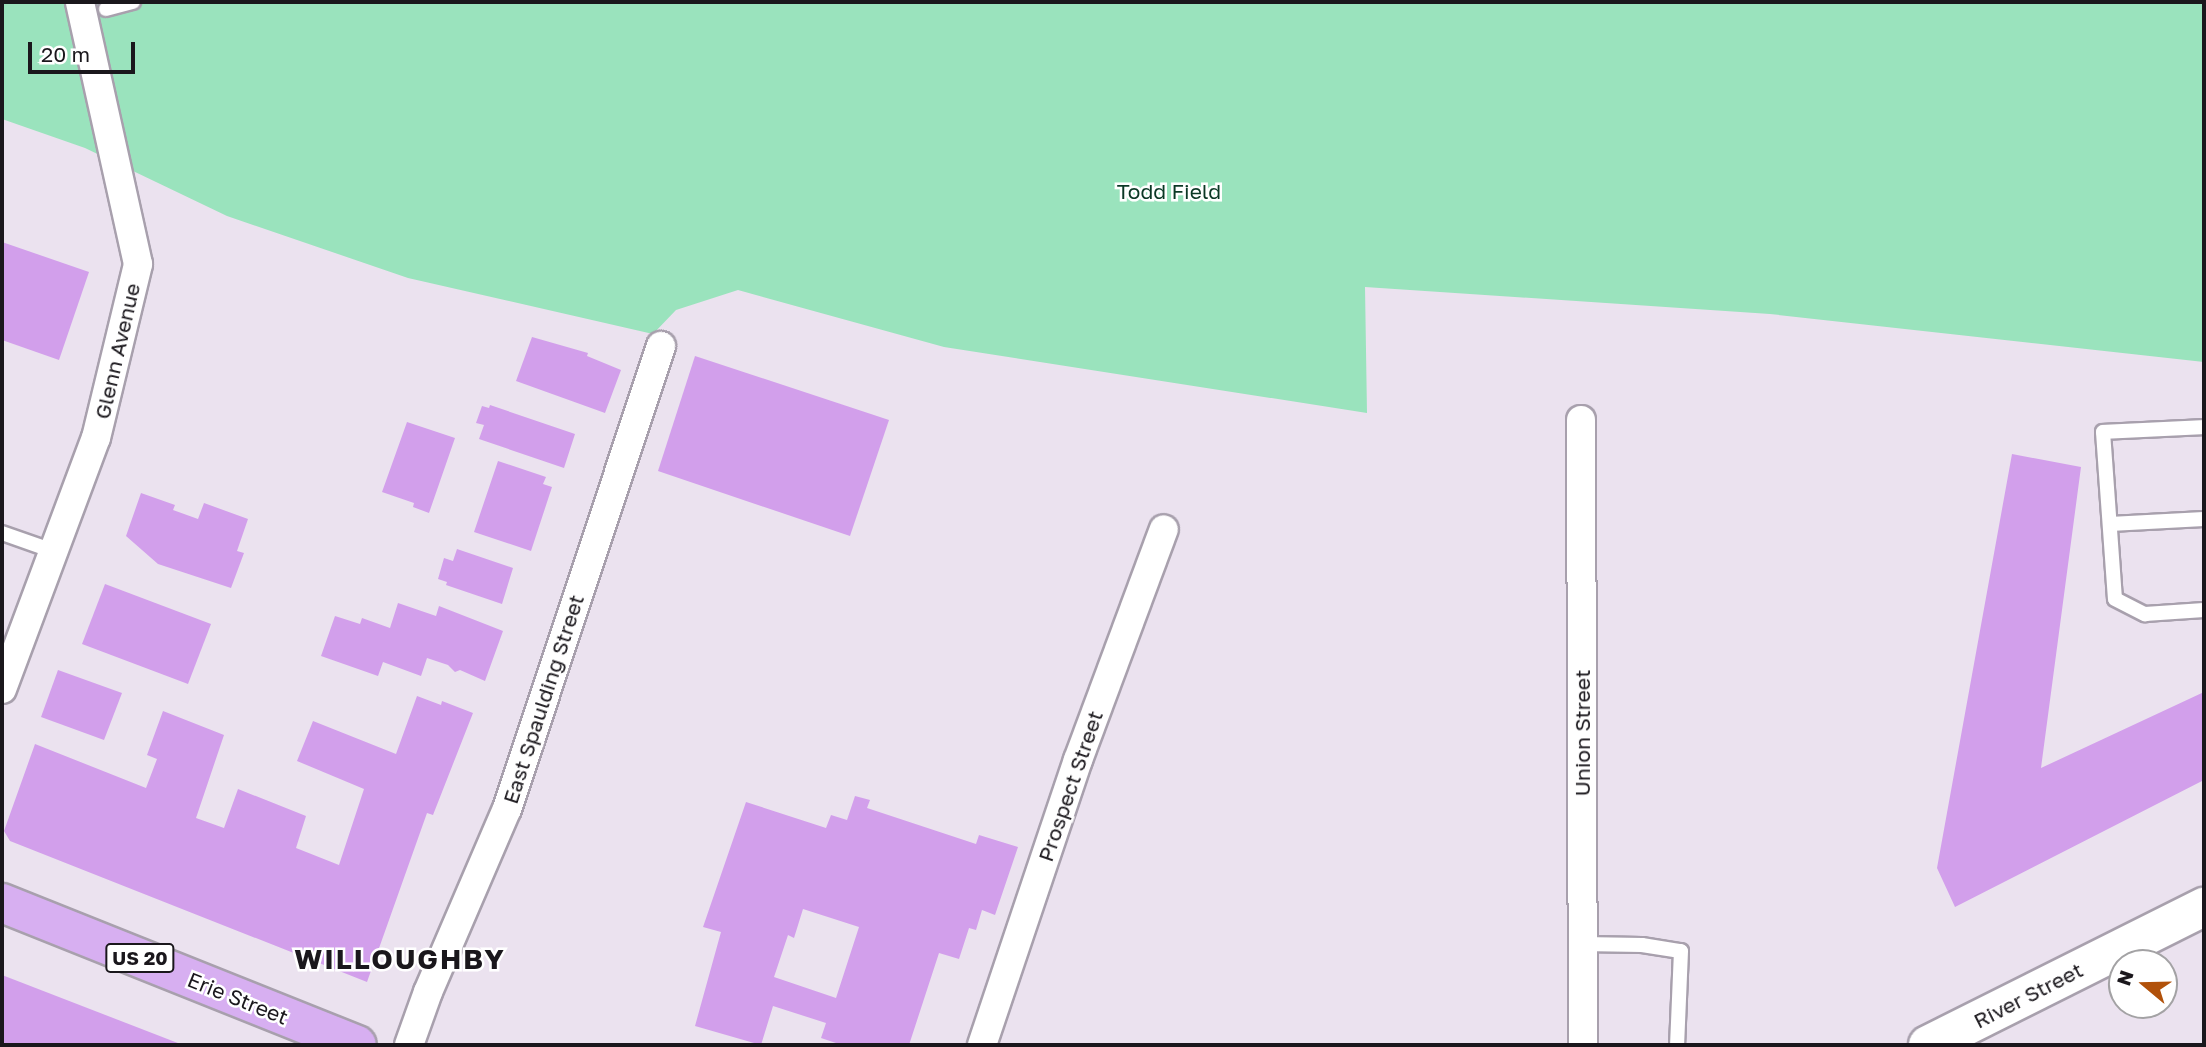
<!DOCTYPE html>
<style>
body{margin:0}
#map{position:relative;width:2206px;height:1047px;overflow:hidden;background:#ebe2ef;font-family:"Golos Text",sans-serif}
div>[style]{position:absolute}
.green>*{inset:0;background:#9ae3bd}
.building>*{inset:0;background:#d29feb}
.roads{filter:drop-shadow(2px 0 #a8a0ad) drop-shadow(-2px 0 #a8a0ad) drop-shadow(0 2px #a8a0ad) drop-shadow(0 -2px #a8a0ad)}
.lane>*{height:14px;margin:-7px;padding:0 7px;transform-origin:7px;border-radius:7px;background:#fff}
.street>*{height:28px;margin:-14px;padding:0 14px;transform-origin:14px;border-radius:14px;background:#fff}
.secondary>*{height:38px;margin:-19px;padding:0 19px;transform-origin:19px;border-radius:19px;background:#fff}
.primary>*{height:38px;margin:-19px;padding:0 19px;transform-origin:19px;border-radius:19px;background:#d7aff1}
span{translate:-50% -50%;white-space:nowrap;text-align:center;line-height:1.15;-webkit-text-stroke:5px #fff;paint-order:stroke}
.shield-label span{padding:2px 5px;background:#fff;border:2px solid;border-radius:5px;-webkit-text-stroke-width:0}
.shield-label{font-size:19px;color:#1a171c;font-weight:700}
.park-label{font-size:21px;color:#0b3825}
.street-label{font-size:21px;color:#1a171c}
.district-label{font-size:28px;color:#1a171c;font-weight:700;letter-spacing:2px}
.frame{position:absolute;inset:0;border:4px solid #1a171c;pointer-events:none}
.north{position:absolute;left:2108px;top:949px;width:70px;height:70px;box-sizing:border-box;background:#fff;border:2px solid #a3a2a4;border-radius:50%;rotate:289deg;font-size:19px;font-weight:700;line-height:28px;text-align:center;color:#1a171c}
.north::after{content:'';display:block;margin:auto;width:24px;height:32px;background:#b1510a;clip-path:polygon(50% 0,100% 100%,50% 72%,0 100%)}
.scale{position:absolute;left:28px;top:42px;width:107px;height:32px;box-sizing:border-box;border:4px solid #1a171c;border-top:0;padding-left:9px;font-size:21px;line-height:24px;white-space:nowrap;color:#1a171c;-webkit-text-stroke:5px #fff;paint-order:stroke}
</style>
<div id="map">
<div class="green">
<div style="clip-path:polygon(2px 2px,2204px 2px,2204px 362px,1770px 314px,1365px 287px,1367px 413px,944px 347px,738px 290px,676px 310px,653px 334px,408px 278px,227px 216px,85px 148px,2px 119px)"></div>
</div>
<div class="building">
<div style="clip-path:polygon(2px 242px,89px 272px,59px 360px,2px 340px)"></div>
<div style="clip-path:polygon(532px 337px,588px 353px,587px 356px,621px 370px,605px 413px,516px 381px)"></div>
<div style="clip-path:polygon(695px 356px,889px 420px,850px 536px,658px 471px)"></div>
<div style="clip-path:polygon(490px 405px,575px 434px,564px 468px,479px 439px,484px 425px,476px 423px,482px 406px,489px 408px)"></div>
<div style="clip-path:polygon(407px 422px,455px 438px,429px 513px,413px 507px,414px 503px,382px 492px)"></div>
<div style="clip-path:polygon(2012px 454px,2081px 467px,2041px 768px,2204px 692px,2204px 780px,1955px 907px,1937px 868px)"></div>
<div style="clip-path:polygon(498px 461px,546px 477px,543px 484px,552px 487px,531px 551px,474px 532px)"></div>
<div style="clip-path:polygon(141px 493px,175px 505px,173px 510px,198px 519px,204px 503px,248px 519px,237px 551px,244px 553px,231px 588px,158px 564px,126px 536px)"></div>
<div style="clip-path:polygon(457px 549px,513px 568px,502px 604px,446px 585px,447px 582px,438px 579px,444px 558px,453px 561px)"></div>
<div style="clip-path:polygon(105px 584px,211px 624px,188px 684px,82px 644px)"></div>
<div style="clip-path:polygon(398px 603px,436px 616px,439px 606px,503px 631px,485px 681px,460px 670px,455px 672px,448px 665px,427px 658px,421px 676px,383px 662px,378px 676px,321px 656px,335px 616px,360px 624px,362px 618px,390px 628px)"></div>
<div style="clip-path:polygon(58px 670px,122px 693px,104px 740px,41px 717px)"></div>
<div style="clip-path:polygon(417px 696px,441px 705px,442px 701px,473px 713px,433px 815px,427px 813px,367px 982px,10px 841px,4px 831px,35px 744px,146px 788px,157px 759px,147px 755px,163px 711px,224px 735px,196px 818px,224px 828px,238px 789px,306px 816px,296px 848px,339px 865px,364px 789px,297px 761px,313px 721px,396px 754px)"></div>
<div style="clip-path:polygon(evenodd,855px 796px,870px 800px,867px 808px,976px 844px,979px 835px,1018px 847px,995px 915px,982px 910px,976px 930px,969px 928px,959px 959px,939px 953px,909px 1045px,842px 1045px,821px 1038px,826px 1023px,773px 1006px,761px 1045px,695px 1026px,721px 932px,703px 927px,746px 802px,826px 828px,831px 815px,847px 820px,855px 796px,803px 909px,859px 927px,836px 998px,774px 977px,788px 935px,794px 938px,803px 909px)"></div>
<div style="clip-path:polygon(2px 975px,183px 1045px,2px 1045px)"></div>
</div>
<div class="roads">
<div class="lane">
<div style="left:106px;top:9px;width:28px;rotate:-15deg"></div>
<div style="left:2204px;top:427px;width:101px;rotate:177.2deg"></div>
<div style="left:2103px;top:432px;width:167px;rotate:85.9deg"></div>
<div style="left:2115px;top:599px;width:34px;rotate:27deg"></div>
<div style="left:2145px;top:614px;width:59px;rotate:-3.9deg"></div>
<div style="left:2110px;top:524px;width:94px;rotate:-3deg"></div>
<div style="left:2px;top:533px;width:54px;rotate:19.4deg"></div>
<div style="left:1582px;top:944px;width:60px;rotate:1deg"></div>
<div style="left:1642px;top:945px;width:39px;rotate:9deg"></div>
<div style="left:1681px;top:951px;width:94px;rotate:92.4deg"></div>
</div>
<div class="street">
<div style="left:1581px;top:420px;width:625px;rotate:89.82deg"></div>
<div style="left:2px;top:689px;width:268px;rotate:-69.5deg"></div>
<div style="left:96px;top:438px;width:179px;rotate:-76.4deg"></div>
<div style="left:138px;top:264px;width:268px;rotate:-102.5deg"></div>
<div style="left:409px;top:1045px;width:56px;rotate:-70.3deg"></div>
<div style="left:428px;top:992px;width:199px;rotate:-66.7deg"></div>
<div style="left:507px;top:809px;width:488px;rotate:-71.6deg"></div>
<div style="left:982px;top:1045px;width:301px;rotate:-71.4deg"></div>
<div style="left:1078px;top:760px;width:246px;rotate:-69.6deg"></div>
</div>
<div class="secondary">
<div style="left:1928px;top:1045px;width:309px;rotate:-26.6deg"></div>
</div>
<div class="primary">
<div style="left:2px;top:903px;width:382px;rotate:21.8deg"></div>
</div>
</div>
<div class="shield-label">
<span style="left:140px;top:958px">US 20</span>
</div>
<div class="park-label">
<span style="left:1169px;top:191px">Todd Field</span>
</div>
<div class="street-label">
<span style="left:117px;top:351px;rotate:-77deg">Glenn Avenue</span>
<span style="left:543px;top:699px;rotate:-72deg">East Spaulding Street</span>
<span style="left:1582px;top:733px;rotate:-90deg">Union Street</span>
<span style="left:1070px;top:786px;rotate:-71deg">Prospect Street</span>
<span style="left:2028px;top:995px;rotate:-27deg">River Street</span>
<span style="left:238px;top:998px;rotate:22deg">Erie Street</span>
</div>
<div class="district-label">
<span style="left:400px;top:959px">WILLOUGHBY</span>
</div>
<div class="frame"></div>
<div class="north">N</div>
<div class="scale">20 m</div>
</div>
